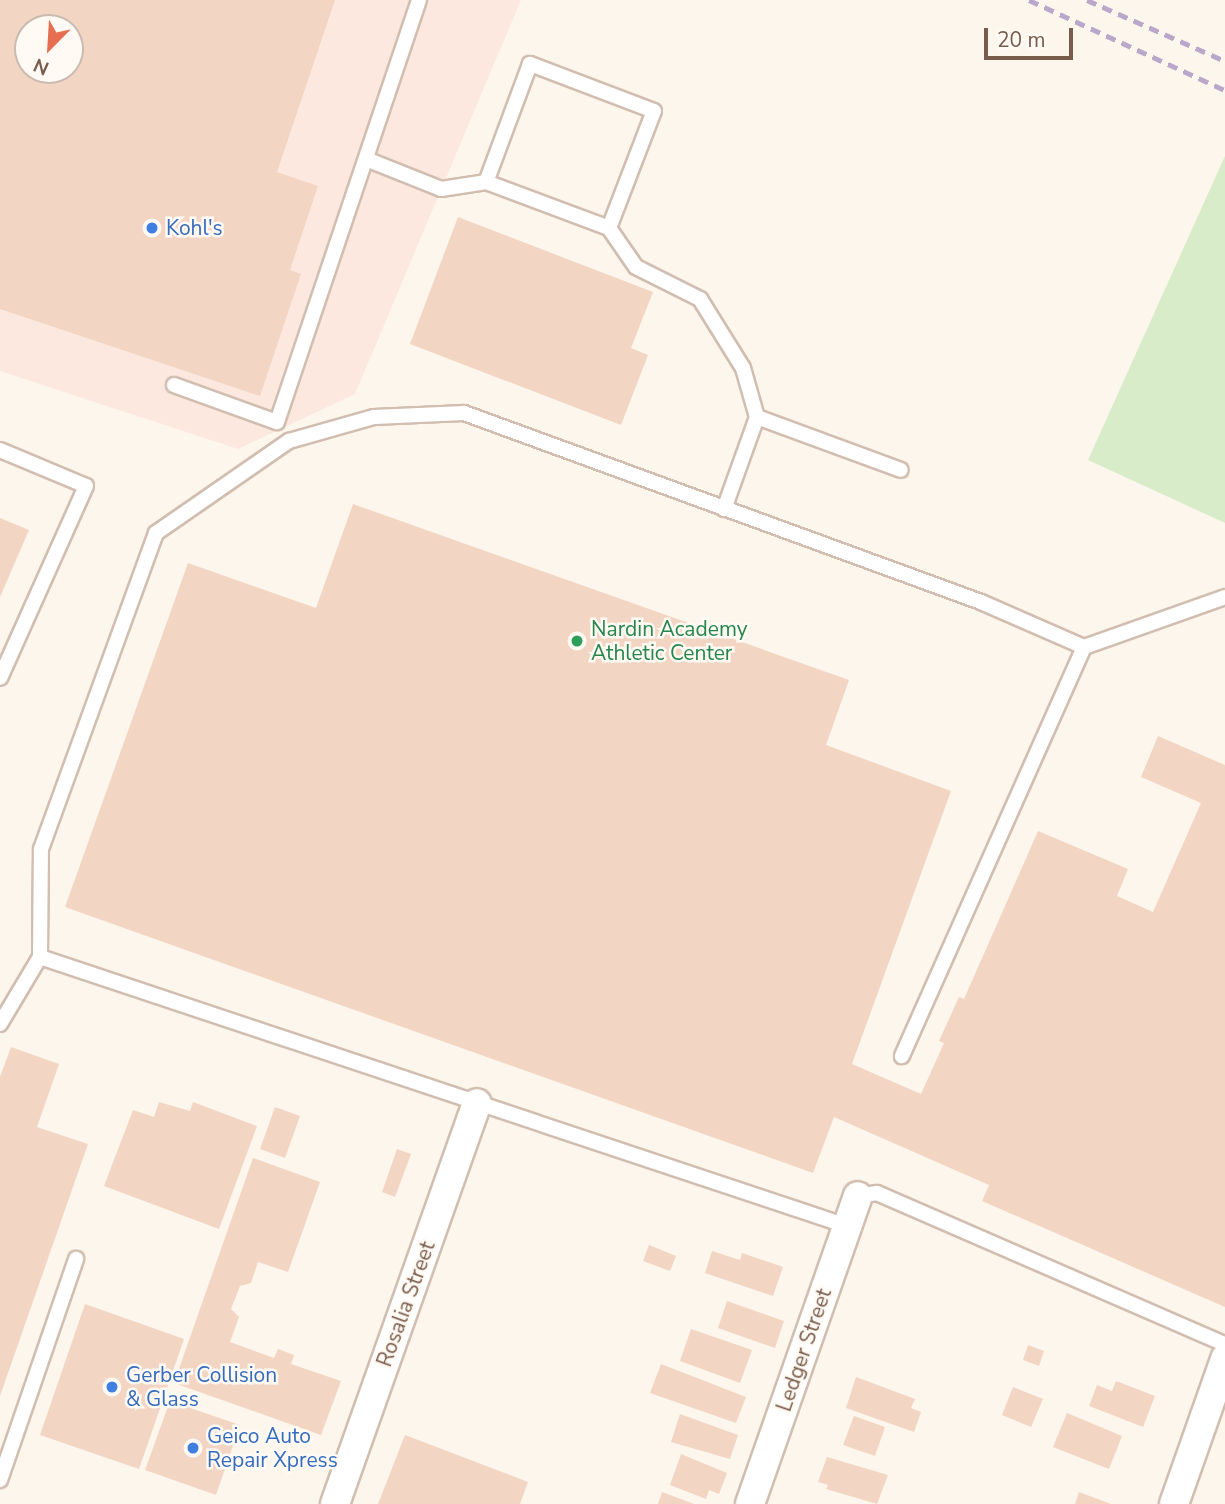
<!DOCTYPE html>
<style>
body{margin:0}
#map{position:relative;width:1225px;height:1504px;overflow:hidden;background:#fdf6ec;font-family:"Nunito Sans",sans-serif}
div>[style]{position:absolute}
.commercial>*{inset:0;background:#fde8e0}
.green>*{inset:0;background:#d8ecc9}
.building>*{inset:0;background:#f3d5c3}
.roads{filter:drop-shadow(2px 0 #d1beb0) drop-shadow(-2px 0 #d1beb0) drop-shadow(0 2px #d1beb0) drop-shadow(0 -2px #d1beb0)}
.lane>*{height:14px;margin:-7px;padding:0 7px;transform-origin:7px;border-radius:7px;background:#fff}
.street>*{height:28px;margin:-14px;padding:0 14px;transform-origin:14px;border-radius:14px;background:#fff}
.rail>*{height:5px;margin-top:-2.5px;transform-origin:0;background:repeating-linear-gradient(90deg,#b9a8c9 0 10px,transparent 0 17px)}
.dots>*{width:19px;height:19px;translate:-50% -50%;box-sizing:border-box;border:4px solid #fffaf3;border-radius:50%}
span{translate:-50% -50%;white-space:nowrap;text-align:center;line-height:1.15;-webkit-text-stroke:5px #fffaf3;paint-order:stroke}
.shop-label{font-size:21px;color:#366cbe}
.left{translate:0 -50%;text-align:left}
.leisure-label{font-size:21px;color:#27864d}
.street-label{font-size:21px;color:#7a5c4d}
.north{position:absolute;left:14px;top:14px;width:70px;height:70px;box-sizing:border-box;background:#fffaf3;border:2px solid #cabbb1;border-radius:50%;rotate:204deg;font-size:19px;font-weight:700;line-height:28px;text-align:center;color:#7a5c4d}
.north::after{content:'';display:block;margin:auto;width:24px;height:32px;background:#e76f51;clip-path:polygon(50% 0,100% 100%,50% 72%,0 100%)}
.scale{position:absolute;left:984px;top:28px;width:89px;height:32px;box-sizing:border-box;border:4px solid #7a5c4d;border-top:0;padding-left:9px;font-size:21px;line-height:24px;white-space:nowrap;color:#7a5c4d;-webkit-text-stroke:5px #fffaf3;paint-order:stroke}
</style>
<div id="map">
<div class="commercial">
<div style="clip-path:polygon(evenodd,0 0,521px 0,355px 394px,238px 449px,0 371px,0 0,28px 28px,70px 28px,70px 70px,28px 70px,28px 28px)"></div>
</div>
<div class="green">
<div style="clip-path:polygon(1225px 156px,1225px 523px,1088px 460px)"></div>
</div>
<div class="building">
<div style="clip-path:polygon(evenodd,0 0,335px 0,277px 172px,318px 186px,290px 270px,301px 274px,260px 396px,0 309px,0 0,28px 28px,70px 28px,70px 70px,28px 70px,28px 28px)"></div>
<div style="clip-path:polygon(458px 217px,653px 292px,631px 348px,648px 355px,621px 425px,410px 344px)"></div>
<div style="clip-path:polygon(353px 504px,849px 680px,826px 745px,951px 791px,852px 1064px,921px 1094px,944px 1043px,939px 1041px,959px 997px,964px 999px,1038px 831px,1128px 869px,1117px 896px,1153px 912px,1201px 803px,1141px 777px,1158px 736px,1225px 765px,1225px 1307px,982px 1201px,989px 1185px,834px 1117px,813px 1173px,65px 907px,188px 563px,316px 608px)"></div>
<div style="clip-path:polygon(0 518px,29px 530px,0 597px)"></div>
<div style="clip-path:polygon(11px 1047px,59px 1064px,37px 1127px,88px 1144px,0 1396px,0 1077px)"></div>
<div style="clip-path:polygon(159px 1102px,190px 1111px,193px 1102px,257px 1126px,219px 1229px,104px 1186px,133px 1110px,154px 1117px)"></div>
<div style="clip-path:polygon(275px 1107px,300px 1116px,285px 1158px,260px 1149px)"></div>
<div style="clip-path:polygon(397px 1149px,411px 1154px,395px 1197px,382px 1192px)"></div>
<div style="clip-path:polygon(253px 1158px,320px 1182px,288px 1272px,258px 1262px,251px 1283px,240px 1286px,231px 1309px,239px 1317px,230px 1342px,274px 1358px,278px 1349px,294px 1355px,291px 1364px,341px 1381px,321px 1435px,174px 1383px)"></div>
<div style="clip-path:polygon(649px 1245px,676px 1256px,670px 1271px,643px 1261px)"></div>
<div style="clip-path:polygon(712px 1251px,740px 1260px,742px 1253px,783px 1267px,773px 1296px,705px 1273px)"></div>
<div style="clip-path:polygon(727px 1301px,784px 1321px,775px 1348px,718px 1328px)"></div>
<div style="clip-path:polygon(85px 1304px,184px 1339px,139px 1469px,40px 1435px)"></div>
<div style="clip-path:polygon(691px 1329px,752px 1350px,740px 1383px,680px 1361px)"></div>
<div style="clip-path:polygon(1028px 1345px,1044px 1351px,1039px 1366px,1023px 1360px)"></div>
<div style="clip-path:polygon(661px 1364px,746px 1397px,736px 1423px,650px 1393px)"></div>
<div style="clip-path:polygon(856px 1377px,915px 1399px,911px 1408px,921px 1412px,914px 1432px,846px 1408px)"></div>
<div style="clip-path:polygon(1116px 1381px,1155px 1396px,1143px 1427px,1089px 1406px,1097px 1385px,1112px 1391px)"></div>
<div style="clip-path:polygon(1013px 1387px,1043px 1399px,1031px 1427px,1002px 1415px)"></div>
<div style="clip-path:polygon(170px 1401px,240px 1425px,216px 1495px,145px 1470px)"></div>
<div style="clip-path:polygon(1067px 1413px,1122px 1436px,1109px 1469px,1053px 1447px)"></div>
<div style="clip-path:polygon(680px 1414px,738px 1435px,730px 1459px,671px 1442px)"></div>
<div style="clip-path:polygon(854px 1416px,885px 1427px,875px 1456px,843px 1445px)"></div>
<div style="clip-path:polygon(405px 1435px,528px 1482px,520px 1504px,378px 1504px)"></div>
<div style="clip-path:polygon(681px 1454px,727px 1473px,719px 1494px,709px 1490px,706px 1499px,670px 1485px)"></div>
<div style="clip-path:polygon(827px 1457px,888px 1475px,877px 1504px,826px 1489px,828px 1485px,818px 1482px)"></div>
<div style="clip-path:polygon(662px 1492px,694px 1504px,658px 1504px)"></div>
<div style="clip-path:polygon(1079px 1492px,1111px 1504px,1075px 1504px)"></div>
</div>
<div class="roads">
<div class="lane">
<div style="left:366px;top:159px;width:81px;rotate:21.8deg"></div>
<div style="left:441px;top:189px;width:46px;rotate:-8.8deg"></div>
<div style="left:609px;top:228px;width:125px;rotate:-69deg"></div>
<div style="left:654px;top:111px;width:133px;rotate:-159.2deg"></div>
<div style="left:530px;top:64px;width:126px;rotate:110.4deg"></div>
<div style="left:486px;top:182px;width:131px;rotate:20.5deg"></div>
<div style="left:609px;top:228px;width:47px;rotate:55.3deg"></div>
<div style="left:636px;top:267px;width:72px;rotate:26.6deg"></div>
<div style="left:700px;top:299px;width:81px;rotate:58.1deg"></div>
<div style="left:743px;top:368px;width:51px;rotate:74.1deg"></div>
<div style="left:757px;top:417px;width:98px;rotate:109.7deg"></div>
<div style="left:174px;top:385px;width:109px;rotate:19.8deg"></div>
<div style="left:277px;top:422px;width:445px;rotate:-71.4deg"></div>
<div style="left:757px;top:417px;width:153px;rotate:20.2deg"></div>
<div style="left:0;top:450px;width:93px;rotate:22.7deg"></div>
<div style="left:86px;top:486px;width:210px;rotate:114.1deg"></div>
<div style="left:1084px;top:647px;width:150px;rotate:-19.5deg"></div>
<div style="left:40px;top:957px;width:108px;rotate:-89.5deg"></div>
<div style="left:41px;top:849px;width:336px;rotate:-70deg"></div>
<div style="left:156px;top:533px;width:162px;rotate:-34.7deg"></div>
<div style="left:289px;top:441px;width:88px;rotate:-15.8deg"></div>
<div style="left:374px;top:417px;width:90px;rotate:-2.5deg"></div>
<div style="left:464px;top:413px;width:550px;rotate:20.08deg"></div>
<div style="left:981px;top:602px;width:112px;rotate:23.6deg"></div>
<div style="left:1084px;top:647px;width:448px;rotate:114deg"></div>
<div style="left:0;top:1024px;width:78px;rotate:-59.2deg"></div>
<div style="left:40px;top:957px;width:851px;rotate:18.43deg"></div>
<div style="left:858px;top:1196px;width:19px;rotate:-9deg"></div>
<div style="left:877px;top:1193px;width:379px;rotate:23.5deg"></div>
<div style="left:0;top:1480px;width:234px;rotate:-71deg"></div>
</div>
<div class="street">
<div style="left:335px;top:1504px;width:425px;rotate:-70.5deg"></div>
<div style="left:750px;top:1504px;width:326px;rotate:-70.7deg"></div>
<div style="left:1174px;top:1504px;width:154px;rotate:-70.6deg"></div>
</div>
</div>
<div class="rail">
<div style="left:1029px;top:0;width:216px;rotate:24.7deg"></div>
<div style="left:1087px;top:0;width:151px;rotate:23.8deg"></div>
</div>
<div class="dots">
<div style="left:152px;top:228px;background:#3f7fe0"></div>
<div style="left:577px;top:641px;background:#2e9e5b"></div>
<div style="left:112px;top:1387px;background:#3f7fe0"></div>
<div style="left:193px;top:1448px;background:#3f7fe0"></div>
</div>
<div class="shop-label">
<span class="left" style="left:166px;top:228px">Kohl's</span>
<span class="left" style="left:126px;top:1387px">Gerber Collision<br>&amp; Glass</span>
<span class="left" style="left:207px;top:1448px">Geico Auto<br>Repair Xpress</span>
</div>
<div class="leisure-label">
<span class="left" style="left:591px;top:641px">Nardin Academy<br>Athletic Center</span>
</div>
<div class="street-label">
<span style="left:406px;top:1304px;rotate:-70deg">Rosalia Street</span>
<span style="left:804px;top:1350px;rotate:-71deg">Ledger Street</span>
</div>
<div class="north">N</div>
<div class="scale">20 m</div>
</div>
